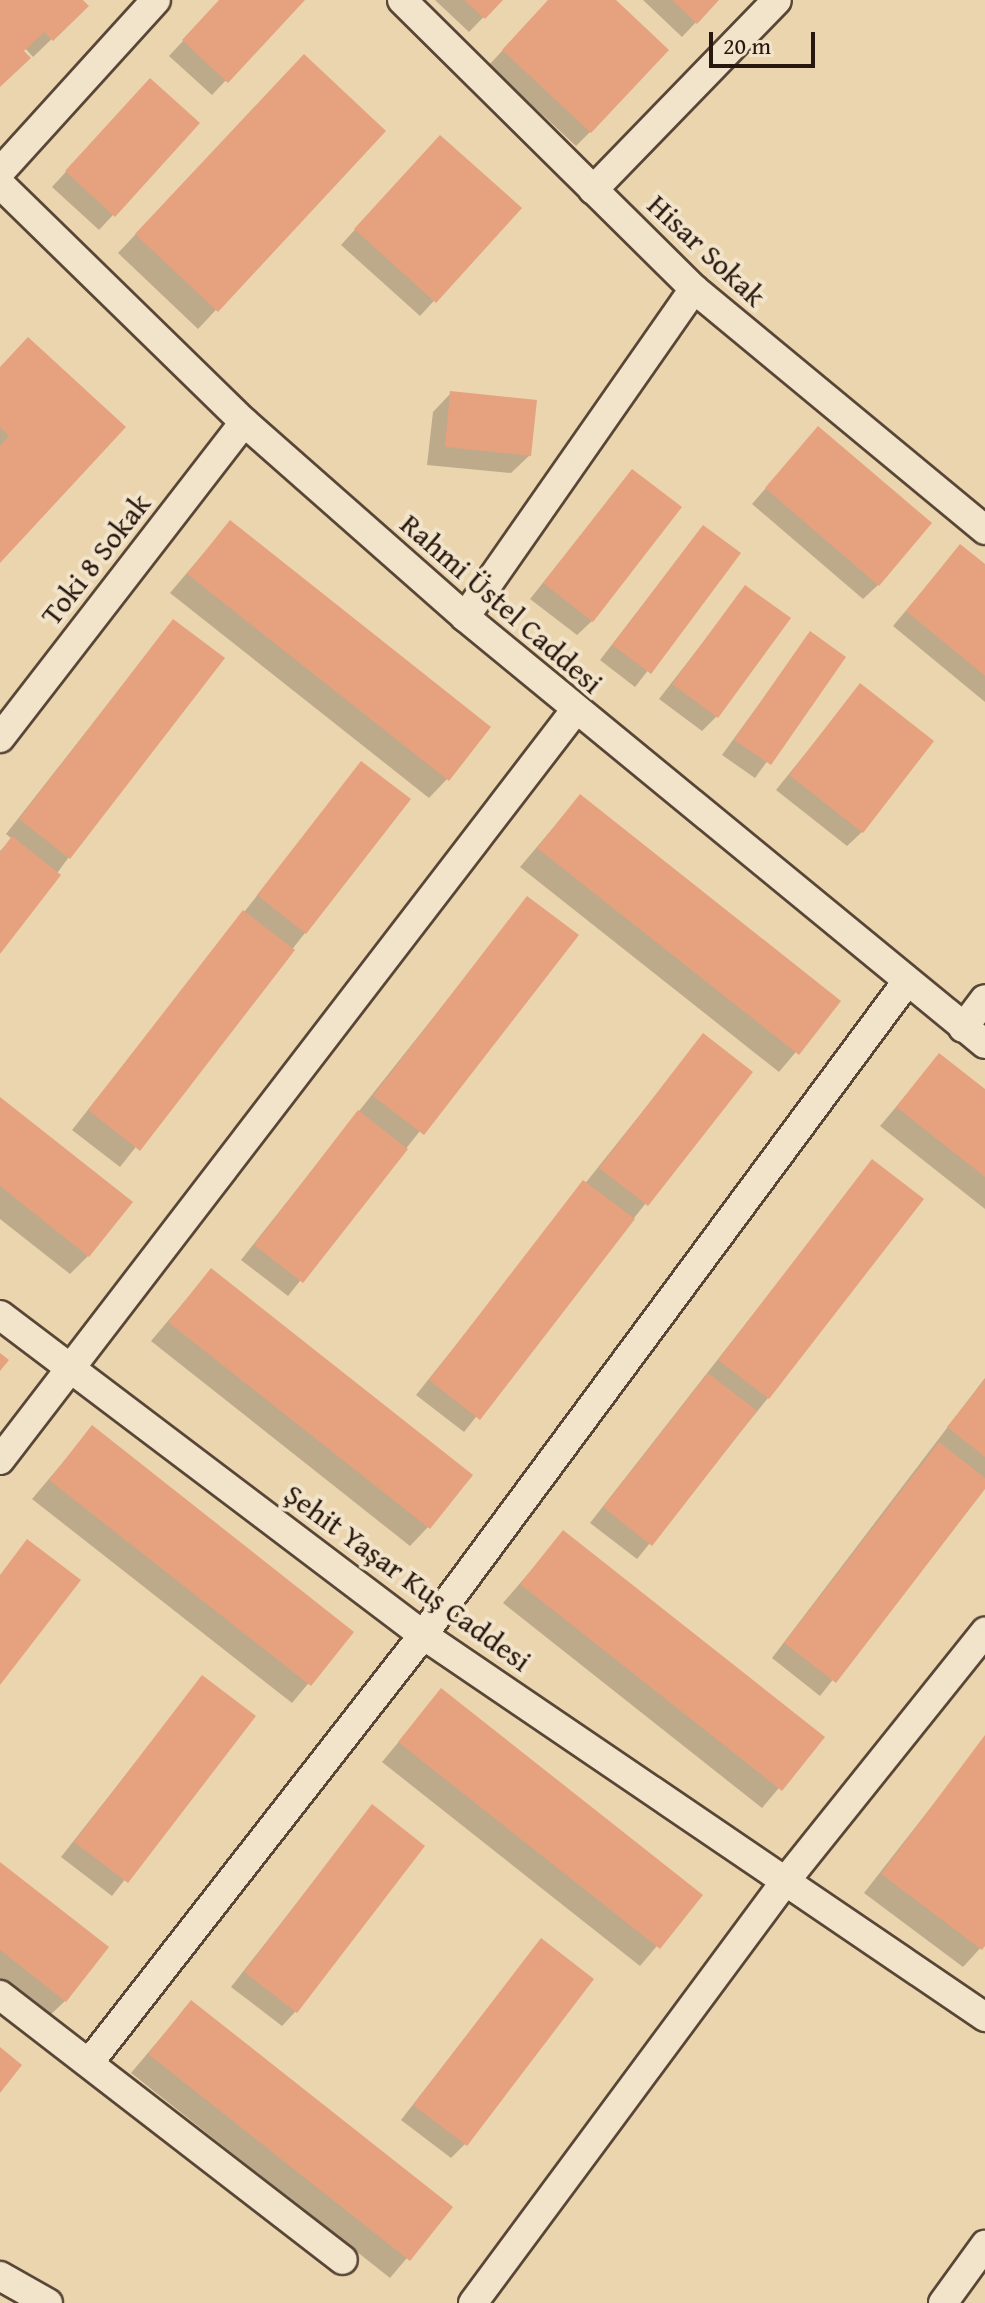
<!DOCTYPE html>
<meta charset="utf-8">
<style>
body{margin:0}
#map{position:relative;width:985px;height:2303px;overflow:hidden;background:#ebd5ae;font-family:"Gentium Book Plus",serif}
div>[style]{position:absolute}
.shadow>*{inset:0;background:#0003}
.building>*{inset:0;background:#e6a17f}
.roads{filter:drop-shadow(2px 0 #594637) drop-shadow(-2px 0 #594637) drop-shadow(0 2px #594637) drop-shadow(0 -2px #594637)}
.street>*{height:28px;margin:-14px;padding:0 14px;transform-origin:14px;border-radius:14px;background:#f2e4ca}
span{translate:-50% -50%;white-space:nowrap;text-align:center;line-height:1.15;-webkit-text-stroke:8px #f2e4ca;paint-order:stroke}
.street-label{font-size:30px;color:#28170f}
.scale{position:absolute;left:709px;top:32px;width:106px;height:36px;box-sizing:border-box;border:4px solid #28170f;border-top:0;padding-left:10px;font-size:24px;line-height:28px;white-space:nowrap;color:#28170f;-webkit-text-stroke:6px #f2e4ca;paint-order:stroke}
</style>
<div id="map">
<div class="shadow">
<div style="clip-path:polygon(0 0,80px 0,86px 6px,33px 57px,25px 48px,0 85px)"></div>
<div style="clip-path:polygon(221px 0,302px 0,212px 95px,169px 56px)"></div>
<div style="clip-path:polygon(435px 0,500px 0,469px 32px)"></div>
<div style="clip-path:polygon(550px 0,613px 0,590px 132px,576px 146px,489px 65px)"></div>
<div style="clip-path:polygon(643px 0,717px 0,682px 37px)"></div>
<div style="clip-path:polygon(286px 75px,383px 131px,198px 329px,118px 253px)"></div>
<div style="clip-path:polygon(136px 95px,113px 215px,99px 230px,52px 187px)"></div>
<div style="clip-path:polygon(426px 151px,519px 208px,420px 316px,341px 245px)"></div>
<div style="clip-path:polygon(28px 339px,0 560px,0 369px)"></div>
<div style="clip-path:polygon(451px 393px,530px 455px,511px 473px,427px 465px,433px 412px)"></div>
<div style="clip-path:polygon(818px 428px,878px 585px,863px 599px,752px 504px)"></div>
<div style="clip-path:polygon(632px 471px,592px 621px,577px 635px,530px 599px)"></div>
<div style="clip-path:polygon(230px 522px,447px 779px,429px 798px,170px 593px)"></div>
<div style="clip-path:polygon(703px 527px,739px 554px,635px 687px,600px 660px)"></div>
<div style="clip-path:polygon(960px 546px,985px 566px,985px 702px,893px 626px)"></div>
<div style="clip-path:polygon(746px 587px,716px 717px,702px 731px,659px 699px)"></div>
<div style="clip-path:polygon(173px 621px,69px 857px,0 950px,0 851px,12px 839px,6px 834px)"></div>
<div style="clip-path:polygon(810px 634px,843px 657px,755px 778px,722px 755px)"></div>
<div style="clip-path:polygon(860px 686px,862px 832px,847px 846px,776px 790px)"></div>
<div style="clip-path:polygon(361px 764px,305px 933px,120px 1167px,72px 1130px)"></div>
<div style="clip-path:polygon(580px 796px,839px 1001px,779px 1072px,520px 867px)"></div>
<div style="clip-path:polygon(528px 898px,576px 936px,288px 1296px,241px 1260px)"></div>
<div style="clip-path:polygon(703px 1036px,750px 1072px,464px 1432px,416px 1395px)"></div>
<div style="clip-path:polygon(939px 1056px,985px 1092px,985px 1209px,880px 1126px)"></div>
<div style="clip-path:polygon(0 1100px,88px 1256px,70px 1274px,0 1219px)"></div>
<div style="clip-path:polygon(872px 1162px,768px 1398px,637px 1559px,590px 1523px)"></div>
<div style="clip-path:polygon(211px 1270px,428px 1527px,410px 1546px,151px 1341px)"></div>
<div style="clip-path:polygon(985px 1378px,985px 1486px,820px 1696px,772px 1658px)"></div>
<div style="clip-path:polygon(92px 1428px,351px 1632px,292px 1703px,32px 1499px)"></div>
<div style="clip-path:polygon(563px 1533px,822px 1737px,762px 1808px,503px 1603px)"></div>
<div style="clip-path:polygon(202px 1678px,253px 1716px,112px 1896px,61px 1857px)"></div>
<div style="clip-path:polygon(441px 1691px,700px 1895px,640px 1966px,382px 1762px)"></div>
<div style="clip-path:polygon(985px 1738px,985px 1943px,963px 1967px,864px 1893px)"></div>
<div style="clip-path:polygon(372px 1807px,296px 2011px,282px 2026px,231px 1987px)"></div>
<div style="clip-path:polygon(0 1864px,65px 2001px,46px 2019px,0 1982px)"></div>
<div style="clip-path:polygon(541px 1940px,465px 2144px,451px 2158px,401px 2120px)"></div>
<div style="clip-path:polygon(191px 2002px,450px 2207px,390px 2278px,131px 2073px)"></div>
</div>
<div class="building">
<div style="clip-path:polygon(0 0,83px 0,89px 6px,53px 41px,44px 32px,24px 51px,31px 58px,0 87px)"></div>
<div style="clip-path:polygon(219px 0,305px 0,228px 83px,182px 40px)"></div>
<div style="clip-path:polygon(464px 0,503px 0,485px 19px)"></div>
<div style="clip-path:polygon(548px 0,616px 0,669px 50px,591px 133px,502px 50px)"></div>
<div style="clip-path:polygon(672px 0,719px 0,697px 24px)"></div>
<div style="clip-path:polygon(304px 54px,386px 131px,218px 312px,135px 234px)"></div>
<div style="clip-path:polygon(150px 78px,200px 123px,115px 217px,65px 171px)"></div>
<div style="clip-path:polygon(440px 135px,522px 208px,436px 303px,354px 229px)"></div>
<div style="clip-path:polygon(28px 337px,126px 427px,0 563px,0 446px,9px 436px,0 427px,0 367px)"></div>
<div style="clip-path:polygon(450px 391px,537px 400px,531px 456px,445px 447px)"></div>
<div style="clip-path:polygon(818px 426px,932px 523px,879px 586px,765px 488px)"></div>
<div style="clip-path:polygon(632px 469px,682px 507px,593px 622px,543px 583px)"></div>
<div style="clip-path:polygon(230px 520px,491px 727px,449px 781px,187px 574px)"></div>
<div style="clip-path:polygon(703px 525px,741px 553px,651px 674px,612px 645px)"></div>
<div style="clip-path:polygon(960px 544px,985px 564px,985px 676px,906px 611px)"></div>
<div style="clip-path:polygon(745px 585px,791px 618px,718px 718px,672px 684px)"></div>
<div style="clip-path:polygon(173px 619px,225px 658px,70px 859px,19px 819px)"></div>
<div style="clip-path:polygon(810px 631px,846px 657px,771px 765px,734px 740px)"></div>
<div style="clip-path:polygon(860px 683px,934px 741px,863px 833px,789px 775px)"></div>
<div style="clip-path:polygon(361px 761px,411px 799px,306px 934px,257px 895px)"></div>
<div style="clip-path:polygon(580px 794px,841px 1001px,799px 1055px,537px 848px)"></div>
<div style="clip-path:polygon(12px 836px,61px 875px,0 954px,0 852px)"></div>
<div style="clip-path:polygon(527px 896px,579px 935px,424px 1135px,373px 1096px)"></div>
<div style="clip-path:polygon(243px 910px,295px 950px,140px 1151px,88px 1110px)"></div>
<div style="clip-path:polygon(703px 1033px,753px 1072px,648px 1206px,599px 1168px)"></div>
<div style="clip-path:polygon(939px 1053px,985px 1089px,985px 1177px,896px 1107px)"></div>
<div style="clip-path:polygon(0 1097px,133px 1202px,89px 1257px,0 1186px)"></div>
<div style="clip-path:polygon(358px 1110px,408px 1149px,303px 1283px,254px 1245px)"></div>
<div style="clip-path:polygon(872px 1159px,924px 1199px,769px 1399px,718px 1360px)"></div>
<div style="clip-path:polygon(583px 1180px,635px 1219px,480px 1420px,429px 1380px)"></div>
<div style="clip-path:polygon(211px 1268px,473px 1475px,430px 1529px,168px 1322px)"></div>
<div style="clip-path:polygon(0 1353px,9px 1360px,0 1371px)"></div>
<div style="clip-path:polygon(708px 1373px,757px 1411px,652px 1546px,603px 1507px)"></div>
<div style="clip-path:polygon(985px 1379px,985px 1457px,947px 1427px)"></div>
<div style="clip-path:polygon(92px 1425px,354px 1632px,311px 1686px,49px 1480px)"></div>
<div style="clip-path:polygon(939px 1442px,985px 1478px,985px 1489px,836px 1683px,784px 1643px)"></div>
<div style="clip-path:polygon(563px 1530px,825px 1737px,782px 1791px,520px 1584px)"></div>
<div style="clip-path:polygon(27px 1539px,81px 1580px,0 1685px,0 1575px)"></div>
<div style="clip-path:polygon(202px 1675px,256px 1716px,128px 1883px,74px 1842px)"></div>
<div style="clip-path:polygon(441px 1688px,703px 1895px,660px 1949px,398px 1742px)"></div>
<div style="clip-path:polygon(985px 1735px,985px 1946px,982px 1950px,881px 1874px)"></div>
<div style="clip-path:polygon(372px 1804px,425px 1846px,297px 2013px,244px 1972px)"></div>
<div style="clip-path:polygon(0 1862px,109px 1947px,66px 2002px,0 1950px)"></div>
<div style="clip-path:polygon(541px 1938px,594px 1979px,467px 2146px,413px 2105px)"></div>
<div style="clip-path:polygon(191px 2000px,453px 2207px,410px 2261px,148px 2054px)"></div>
<div style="clip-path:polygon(0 2047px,22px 2065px,0 2093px)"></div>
</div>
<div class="roads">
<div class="street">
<div style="left:402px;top:0;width:411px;rotate:44.7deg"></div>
<div style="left:694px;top:289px;width:378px;rotate:39.6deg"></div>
<div style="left:0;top:172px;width:232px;rotate:-47.8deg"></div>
<div style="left:0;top:184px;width:341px;rotate:44.3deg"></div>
<div style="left:244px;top:422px;width:295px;rotate:41.4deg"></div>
<div style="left:465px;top:617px;width:673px;rotate:39.39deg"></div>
<div style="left:593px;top:190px;width:264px;rotate:-45.9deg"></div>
<div style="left:465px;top:617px;width:400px;rotate:-55.1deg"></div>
<div style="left:0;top:738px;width:399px;rotate:-52.3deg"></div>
<div style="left:963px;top:1028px;width:36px;rotate:-53deg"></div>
<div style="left:0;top:1315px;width:530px;rotate:37.11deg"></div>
<div style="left:423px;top:1635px;width:680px;rotate:34.2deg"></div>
<div style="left:0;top:1460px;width:943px;rotate:-52.5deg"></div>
<div style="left:0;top:1995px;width:433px;rotate:37.7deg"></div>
<div style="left:89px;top:2063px;width:543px;rotate:-52.03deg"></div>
<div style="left:423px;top:1635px;width:810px;rotate:-53.48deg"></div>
<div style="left:0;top:2276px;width:55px;rotate:29.4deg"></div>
<div style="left:473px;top:2303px;width:528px;rotate:-53.48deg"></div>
<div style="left:787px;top:1879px;width:317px;rotate:-51.3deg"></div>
<div style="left:943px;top:2303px;width:72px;rotate:-54.1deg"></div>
</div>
</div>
<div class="street-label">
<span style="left:707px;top:250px;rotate:43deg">Hisar Sokak</span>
<span style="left:95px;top:559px;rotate:-52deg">Toki 8 Sokak</span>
<span style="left:502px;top:603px;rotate:41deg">Rahmi Üstel Caddesi</span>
<span style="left:408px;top:1577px;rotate:36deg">Şehit Yaşar Kuş Caddesi</span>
</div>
<div class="scale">20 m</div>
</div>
